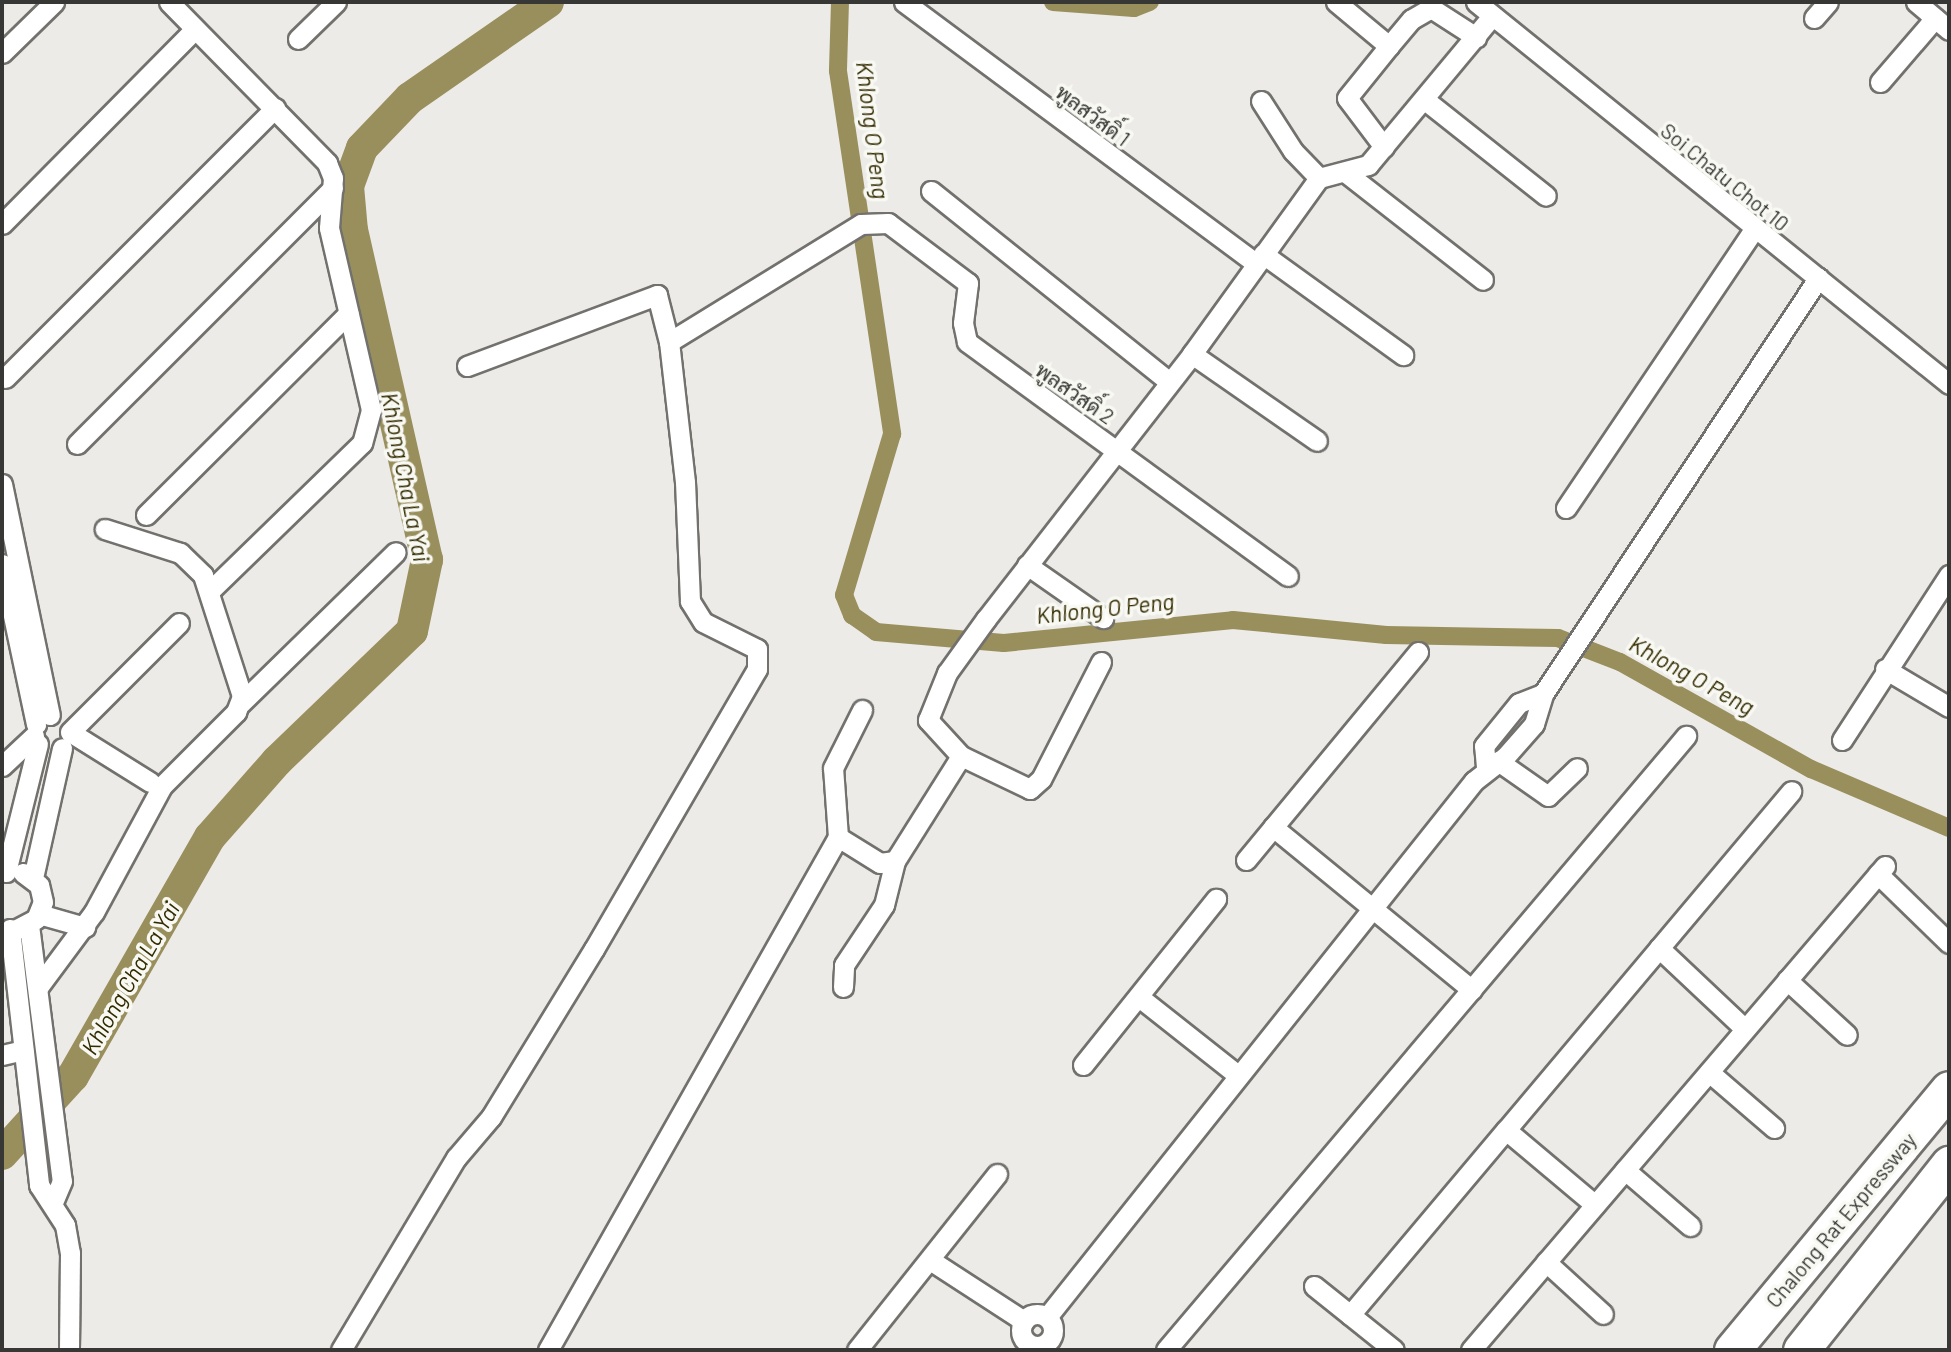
<!DOCTYPE html>
<meta charset="utf-8">
<style>
body{margin:0}
#map{position:relative;width:1951px;height:1352px;overflow:hidden;background:#ecebe7;font-family:Barlow,Sarabun,sans-serif}
div>[style]{position:absolute}
.canal>*{height:18px;margin:-9px;padding:0 9px;transform-origin:9px;border-radius:9px;background:#998f5d}
.river>*{height:32px;margin:-16px;padding:0 16px;transform-origin:16px;border-radius:16px;background:#998f5d}
.roads{filter:drop-shadow(2px 0 #72716d) drop-shadow(-2px 0 #72716d) drop-shadow(0 2px #72716d) drop-shadow(0 -2px #72716d)}
.minor>*{height:19px;margin:-9.5px;padding:0 9.5px;transform-origin:9.5px;border-radius:9.5px;background:#fff}
.minor>.ring{margin:-9.5px;padding:0;box-sizing:content-box;background:none;border:19px solid #fff;border-radius:50%}
.motorway>*{height:35px;margin:-17.5px;padding:0 17.5px;transform-origin:17.5px;border-radius:17.5px;background:#fff}
span{translate:-50% -50%;white-space:nowrap;text-align:center;line-height:1.15;-webkit-text-stroke:7px #f9f9f4;paint-order:stroke}
.street-label{font-size:21px;color:#373735}
.water-label{font-size:23px;color:#332b00;font-style:italic}
.frame{position:absolute;inset:0;border:4px solid #373735;pointer-events:none}
</style>
<div id="map">
<div class="canal">
<div style="left:840px;top:2px;width:69px;rotate:91.7deg"></div>
<div style="left:838px;top:71px;width:367px;rotate:81.5deg"></div>
<div style="left:892px;top:434px;width:168px;rotate:106.6deg"></div>
<div style="left:844px;top:595px;width:22px;rotate:68deg"></div>
<div style="left:852px;top:615px;width:29px;rotate:35deg"></div>
<div style="left:876px;top:632px;width:128px;rotate:4.9deg"></div>
<div style="left:1004px;top:643px;width:230px;rotate:-5.7deg"></div>
<div style="left:1233px;top:620px;width:154px;rotate:5.6deg"></div>
<div style="left:1386px;top:635px;width:172px;rotate:1deg"></div>
<div style="left:1558px;top:638px;width:66px;rotate:21.2deg"></div>
<div style="left:1620px;top:662px;width:219px;rotate:29.3deg"></div>
<div style="left:1811px;top:769px;width:150px;rotate:23.1deg"></div>
<div style="left:1053px;top:2px;width:81px;rotate:4.2deg"></div>
<div style="left:1134px;top:8px;width:17px;rotate:-21deg"></div>
</div>
<div class="river">
<div style="left:2px;top:1154px;width:105px;rotate:-47.7deg"></div>
<div style="left:73px;top:1076px;width:275px;rotate:-60.2deg"></div>
<div style="left:210px;top:837px;width:101px;rotate:-48.6deg"></div>
<div style="left:277px;top:761px;width:187px;rotate:-43.9deg"></div>
<div style="left:412px;top:631px;width:73px;rotate:-78.1deg"></div>
<div style="left:427px;top:560px;width:337px;rotate:-102.8deg"></div>
<div style="left:352px;top:231px;width:45px;rotate:-95.1deg"></div>
<div style="left:348px;top:186px;width:40px;rotate:-69.8deg"></div>
<div style="left:362px;top:148px;width:69px;rotate:-46.2deg"></div>
<div style="left:410px;top:98px;width:168px;rotate:-34.8deg"></div>
</div>
<div class="roads">
<div class="minor">
<div style="left:169px;top:2px;width:226px;rotate:45.5deg"></div>
<div style="left:327px;top:163px;width:16px;rotate:68deg"></div>
<div style="left:333px;top:178px;width:50px;rotate:94.6deg"></div>
<div style="left:329px;top:228px;width:187px;rotate:77deg"></div>
<div style="left:371px;top:410px;width:34px;rotate:105deg"></div>
<div style="left:362px;top:443px;width:212px;rotate:135.8deg"></div>
<div style="left:904px;top:2px;width:438px;rotate:36.6deg"></div>
<div style="left:1336px;top:2px;width:69px;rotate:39.7deg"></div>
<div style="left:1476px;top:2px;width:608px;rotate:38.92deg"></div>
<div style="left:1916px;top:2px;width:43px;rotate:40.3deg"></div>
<div style="left:1814px;top:18px;width:21px;rotate:-49deg"></div>
<div style="left:298px;top:39px;width:53px;rotate:-44.2deg"></div>
<div style="left:2px;top:53px;width:73px;rotate:-44.4deg"></div>
<div style="left:1880px;top:82px;width:84px;rotate:-49.3deg"></div>
<div style="left:1425px;top:100px;width:154px;rotate:38.4deg"></div>
<div style="left:1261px;top:101px;width:59px;rotate:57.4deg"></div>
<div style="left:1293px;top:151px;width:37px;rotate:46deg"></div>
<div style="left:1384px;top:147px;width:61px;rotate:-127.1deg"></div>
<div style="left:1347px;top:98px;width:67px;rotate:-51.1deg"></div>
<div style="left:1389px;top:46px;width:35px;rotate:-50deg"></div>
<div style="left:1412px;top:19px;width:22px;rotate:-30deg"></div>
<div style="left:1431px;top:8px;width:54px;rotate:32.8deg"></div>
<div style="left:1345px;top:172px;width:175px;rotate:38deg"></div>
<div style="left:931px;top:191px;width:305px;rotate:38.7deg"></div>
<div style="left:2px;top:224px;width:274px;rotate:-45.3deg"></div>
<div style="left:1263px;top:254px;width:173px;rotate:35.8deg"></div>
<div style="left:1192px;top:354px;width:152px;rotate:34.8deg"></div>
<div style="left:467px;top:366px;width:203px;rotate:-20.5deg"></div>
<div style="left:657px;top:295px;width:49px;rotate:75.7deg"></div>
<div style="left:5px;top:378px;width:382px;rotate:-45deg"></div>
<div style="left:77px;top:444px;width:362px;rotate:-45deg"></div>
<div style="left:2px;top:484px;width:236px;rotate:78.3deg"></div>
<div style="left:1566px;top:508px;width:334px;rotate:-56deg"></div>
<div style="left:146px;top:515px;width:286px;rotate:-44.9deg"></div>
<div style="left:2px;top:564px;width:164px;rotate:78deg"></div>
<div style="left:1027px;top:565px;width:93px;rotate:34.9deg"></div>
<div style="left:1101px;top:662px;width:131px;rotate:117.1deg"></div>
<div style="left:1041px;top:779px;width:15px;rotate:138deg"></div>
<div style="left:1030px;top:789px;width:76px;rotate:-154.4deg"></div>
<div style="left:961px;top:756px;width:49px;rotate:-132.5deg"></div>
<div style="left:928px;top:720px;width:51px;rotate:-68deg"></div>
<div style="left:947px;top:673px;width:67px;rotate:-54.2deg"></div>
<div style="left:986px;top:619px;width:336px;rotate:-52.1deg"></div>
<div style="left:1192px;top:354px;width:217px;rotate:-54.2deg"></div>
<div style="left:1319px;top:178px;width:51px;rotate:-14.9deg"></div>
<div style="left:1368px;top:165px;width:194px;rotate:-50.2deg"></div>
<div style="left:1885px;top:669px;width:74px;rotate:30.7deg"></div>
<div style="left:241px;top:703px;width:216px;rotate:-44.3deg"></div>
<div style="left:1842px;top:740px;width:197px;rotate:-57deg"></div>
<div style="left:1498px;top:761px;width:61px;rotate:35deg"></div>
<div style="left:1548px;top:796px;width:40px;rotate:-44deg"></div>
<div style="left:2px;top:766px;width:44px;rotate:-43.2deg"></div>
<div style="left:1486px;top:767px;width:21px;rotate:-95deg"></div>
<div style="left:1484px;top:746px;width:55px;rotate:-50.9deg"></div>
<div style="left:1519px;top:703px;width:26px;rotate:-21deg"></div>
<div style="left:150px;top:782px;width:94px;rotate:-148deg"></div>
<div style="left:70px;top:732px;width:154px;rotate:-45deg"></div>
<div style="left:1273px;top:827px;width:257px;rotate:39.3deg"></div>
<div style="left:838px;top:837px;width:49px;rotate:31.8deg"></div>
<div style="left:880px;top:863px;width:15px;rotate:-8deg"></div>
<div style="left:1246px;top:860px;width:270px;rotate:-50.4deg"></div>
<div style="left:6px;top:872px;width:132px;rotate:-76deg"></div>
<div style="left:1878px;top:874px;width:99px;rotate:44.2deg"></div>
<div style="left:33px;top:878px;width:133px;rotate:-77.4deg"></div>
<div style="left:39px;top:914px;width:48px;rotate:15.8deg"></div>
<div style="left:29px;top:925px;width:258px;rotate:82.7deg"></div>
<div style="left:62px;top:1181px;width:23px;rotate:113deg"></div>
<div style="left:10px;top:929px;width:258px;rotate:83.5deg"></div>
<div style="left:39px;top:1185px;width:48px;rotate:57deg"></div>
<div style="left:65px;top:1225px;width:28px;rotate:80deg"></div>
<div style="left:70px;top:1253px;width:97px;rotate:90.6deg"></div>
<div style="left:17px;top:929px;width:21px;rotate:-28deg"></div>
<div style="left:36px;top:919px;width:18px;rotate:-68deg"></div>
<div style="left:43px;top:902px;width:17px;rotate:-103deg"></div>
<div style="left:39px;top:885px;width:20px;rotate:-143deg"></div>
<div style="left:1659px;top:948px;width:118px;rotate:43.3deg"></div>
<div style="left:1787px;top:980px;width:81px;rotate:42.5deg"></div>
<div style="left:39px;top:986px;width:92px;rotate:-53.4deg"></div>
<div style="left:94px;top:912px;width:143px;rotate:-61.6deg"></div>
<div style="left:162px;top:786px;width:105px;rotate:-45deg"></div>
<div style="left:236px;top:712px;width:17px;rotate:-69deg"></div>
<div style="left:242px;top:696px;width:127px;rotate:-107.9deg"></div>
<div style="left:203px;top:575px;width:32px;rotate:-136deg"></div>
<div style="left:180px;top:553px;width:79px;rotate:-162.3deg"></div>
<div style="left:843px;top:987px;width:22px;rotate:-87deg"></div>
<div style="left:844px;top:965px;width:72px;rotate:-56.3deg"></div>
<div style="left:884px;top:905px;width:45px;rotate:-76deg"></div>
<div style="left:895px;top:861px;width:124px;rotate:-57.8deg"></div>
<div style="left:1139px;top:997px;width:127px;rotate:38.3deg"></div>
<div style="left:2px;top:1055px;width:22px;rotate:-13deg"></div>
<div style="left:1083px;top:1065px;width:213px;rotate:-51.3deg"></div>
<div style="left:1709px;top:1072px;width:86px;rotate:40.7deg"></div>
<div style="left:1506px;top:1130px;width:443px;rotate:-49.9deg"></div>
<div style="left:1625px;top:1170px;width:86px;rotate:40.7deg"></div>
<div style="left:930px;top:1260px;width:112px;rotate:33deg"></div>
<div style="left:1546px;top:1262px;width:77px;rotate:42.4deg"></div>
<div style="left:1314px;top:1286px;width:102px;rotate:38.7deg"></div>
<div class="ring" style="left:1021px;top:1314px;width:13px;height:13px"></div>
<div style="left:1350px;top:1315px;width:242px;rotate:-49.9deg"></div>
<div style="left:1506px;top:1130px;width:116px;rotate:40.1deg"></div>
<div style="left:1047px;top:1317px;width:685px;rotate:-51.46deg"></div>
<div style="left:1474px;top:781px;width:39px;rotate:-38deg"></div>
<div style="left:1505px;top:757px;width:44px;rotate:-48.7deg"></div>
<div style="left:1534px;top:724px;width:31px;rotate:-73deg"></div>
<div style="left:1543px;top:694px;width:499px;rotate:-56.5deg"></div>
<div style="left:341px;top:1350px;width:224px;rotate:-59.1deg"></div>
<div style="left:456px;top:1158px;width:54px;rotate:-49.5deg"></div>
<div style="left:491px;top:1117px;width:197px;rotate:-58.5deg"></div>
<div style="left:594px;top:949px;width:324px;rotate:-59.8deg"></div>
<div style="left:757px;top:669px;width:20px;rotate:-90deg"></div>
<div style="left:757px;top:649px;width:60px;rotate:-153.4deg"></div>
<div style="left:703px;top:622px;width:25px;rotate:-122deg"></div>
<div style="left:690px;top:601px;width:119px;rotate:-92.4deg"></div>
<div style="left:685px;top:482px;width:141px;rotate:-96.5deg"></div>
<div style="left:669px;top:342px;width:225px;rotate:-31.6deg"></div>
<div style="left:861px;top:224px;width:27px;rotate:-2deg"></div>
<div style="left:888px;top:223px;width:100px;rotate:36.9deg"></div>
<div style="left:968px;top:283px;width:40px;rotate:97.1deg"></div>
<div style="left:963px;top:323px;width:19px;rotate:78deg"></div>
<div style="left:967px;top:342px;width:397px;rotate:36.1deg"></div>
<div style="left:548px;top:1350px;width:589px;rotate:-60.52deg"></div>
<div style="left:838px;top:837px;width:69px;rotate:-94.1deg"></div>
<div style="left:833px;top:768px;width:65px;rotate:-63.4deg"></div>
<div style="left:857px;top:1350px;width:225px;rotate:-51.5deg"></div>
<div style="left:1166px;top:1350px;width:805px;rotate:-49.74deg"></div>
<div style="left:1471px;top:1350px;width:637px;rotate:-49.46deg"></div>
</div>
<div class="motorway">
<div style="left:1732px;top:1350px;width:339px;rotate:-50.3deg"></div>
<div style="left:1801px;top:1350px;width:238px;rotate:-51.5deg"></div>
</div>
</div>
<div class="street-label">
<span style="left:1093px;top:115px;rotate:37deg">พูลสวัสดิ์ 1</span>
<span style="left:1725px;top:177px;rotate:39deg">Soi Chatu Chot 10</span>
<span style="left:1075px;top:393px;rotate:35deg">พูลสวัสดิ์ 2</span>
<span style="left:1841px;top:1220px;rotate:-50deg">Chalong Rat Expressway</span>
</div>
<div class="water-label">
<span style="left:873px;top:130px;rotate:83deg">Khlong O Peng</span>
<span style="left:406px;top:477px;rotate:79deg">Khlong Cha La Yai</span>
<span style="left:1105px;top:608px;rotate:-6deg">Khlong O Peng</span>
<span style="left:1692px;top:675px;rotate:29deg">Khlong O Peng</span>
<span style="left:130px;top:978px;rotate:-60deg">Khlong Cha La Yai</span>
</div>
<div class="frame"></div>
</div>
